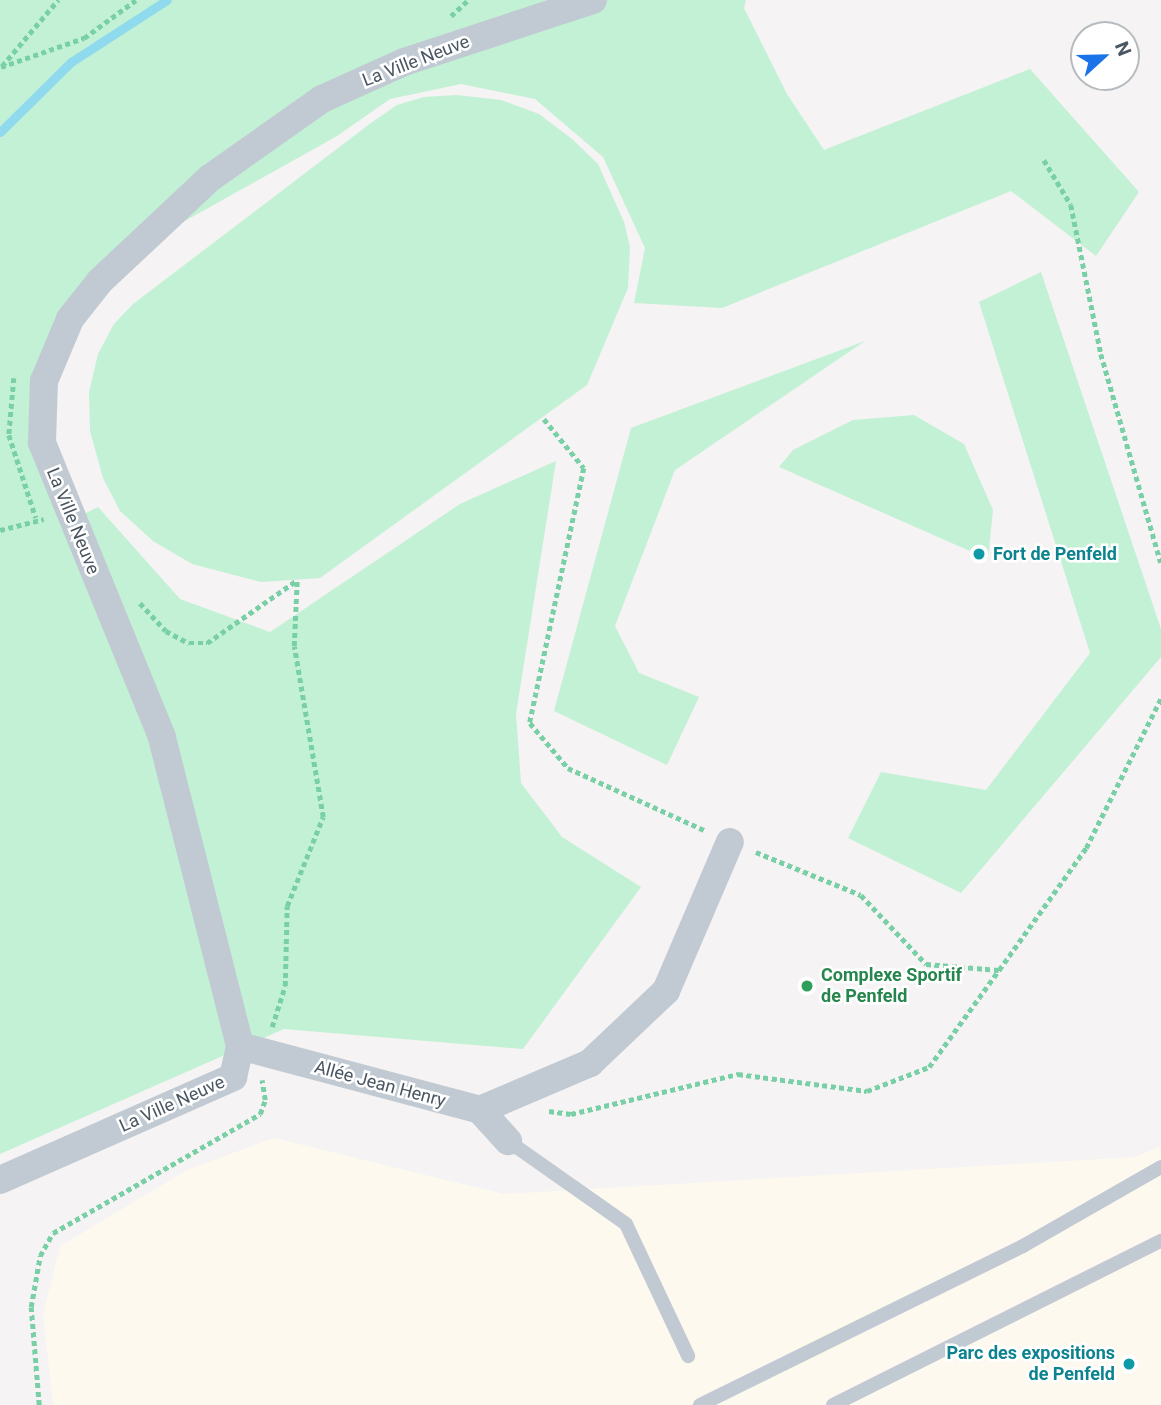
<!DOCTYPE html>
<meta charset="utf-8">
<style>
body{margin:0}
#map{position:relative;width:1161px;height:1405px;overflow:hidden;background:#f5f3f3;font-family:Roboto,sans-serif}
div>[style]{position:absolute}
.commercial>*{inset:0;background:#fdf9ef}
.green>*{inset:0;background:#c3f1d5}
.stream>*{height:9px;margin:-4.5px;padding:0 4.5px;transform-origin:4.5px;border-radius:4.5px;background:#90daee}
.path>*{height:4.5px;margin-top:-2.25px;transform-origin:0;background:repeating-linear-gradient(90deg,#7ad0a6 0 5px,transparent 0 8.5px)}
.service>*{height:14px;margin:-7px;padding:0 7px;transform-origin:7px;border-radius:7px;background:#c1cad2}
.minor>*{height:28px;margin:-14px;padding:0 14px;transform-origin:14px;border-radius:14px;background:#c1cad2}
.dots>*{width:19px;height:19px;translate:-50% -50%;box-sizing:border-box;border:4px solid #fff;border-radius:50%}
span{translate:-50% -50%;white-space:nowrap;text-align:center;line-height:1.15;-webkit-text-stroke:5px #fff;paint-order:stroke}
.street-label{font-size:18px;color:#4a5661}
.culture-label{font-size:18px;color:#0d838f;font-weight:700}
.left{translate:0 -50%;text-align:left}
.right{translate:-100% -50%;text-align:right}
.leisure-label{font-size:18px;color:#27864d;font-weight:700}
.north{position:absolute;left:1070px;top:21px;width:70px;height:70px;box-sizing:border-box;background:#fff;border:2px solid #b7bbc0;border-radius:50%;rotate:68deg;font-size:19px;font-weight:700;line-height:28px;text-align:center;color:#4a5661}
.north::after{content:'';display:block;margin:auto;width:24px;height:32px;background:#1a73e8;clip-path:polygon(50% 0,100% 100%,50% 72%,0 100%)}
</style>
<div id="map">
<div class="commercial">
<div style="clip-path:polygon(274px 1138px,504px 1194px,1135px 1157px,1161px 1146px,1161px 1405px,53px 1405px,43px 1314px,60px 1246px,187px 1170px)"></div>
</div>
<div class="green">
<div style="clip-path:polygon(0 0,746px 0,744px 8px,787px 94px,824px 150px,1030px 69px,1139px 192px,1096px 256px,1011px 191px,722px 308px,634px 303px,645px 248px,603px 157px,535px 99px,461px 84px,390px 99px,337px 136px,133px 250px,44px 381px,72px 520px,98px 507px,180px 599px,270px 632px,460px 504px,556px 461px,516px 714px,521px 783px,562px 837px,641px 887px,523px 1049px,284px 1029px,0 1154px)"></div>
<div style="clip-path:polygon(457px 95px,501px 100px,539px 114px,572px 139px,598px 164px,624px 222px,630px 247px,628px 288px,587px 385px,320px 578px,261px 582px,192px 564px,153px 541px,120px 511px,103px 478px,90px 431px,89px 392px,98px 354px,114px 324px,133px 304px,371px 123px,397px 105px,424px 97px)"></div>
<div style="clip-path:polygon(1041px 272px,1161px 629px,1161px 657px,961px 893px,848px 838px,881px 772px,986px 790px,1090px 653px,979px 302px)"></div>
<div style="clip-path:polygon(865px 341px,675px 470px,615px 626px,639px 673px,699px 697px,667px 765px,554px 711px,631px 428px)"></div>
<div style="clip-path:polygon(914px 415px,964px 444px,993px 510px,988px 559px,779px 467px,793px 450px,853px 420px)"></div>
</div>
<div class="stream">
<div style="left:0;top:132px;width:100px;rotate:-44.6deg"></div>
<div style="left:71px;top:62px;width:114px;rotate:-32.9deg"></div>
</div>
<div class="path">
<div style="left:451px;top:16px;width:23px;rotate:-43deg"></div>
<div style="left:2px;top:66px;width:87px;rotate:-49.7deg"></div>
<div style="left:1px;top:67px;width:88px;rotate:-19.3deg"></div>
<div style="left:84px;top:38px;width:64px;rotate:-36.2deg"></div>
<div style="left:1044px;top:160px;width:52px;rotate:59deg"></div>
<div style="left:1071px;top:205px;width:152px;rotate:78.6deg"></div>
<div style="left:1101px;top:354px;width:217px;rotate:74deg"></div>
<div style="left:14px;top:378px;width:57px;rotate:95deg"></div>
<div style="left:9px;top:435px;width:87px;rotate:72deg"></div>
<div style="left:544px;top:419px;width:63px;rotate:50.8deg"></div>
<div style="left:584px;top:468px;width:261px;rotate:102deg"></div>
<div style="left:530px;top:723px;width:59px;rotate:49.8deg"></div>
<div style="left:568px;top:768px;width:152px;rotate:24.5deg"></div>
<div style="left:0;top:530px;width:45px;rotate:-14deg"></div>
<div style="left:140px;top:603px;width:38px;rotate:47deg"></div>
<div style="left:166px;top:631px;width:26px;rotate:28deg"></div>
<div style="left:189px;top:643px;width:18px"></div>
<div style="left:207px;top:643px;width:108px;rotate:-34.9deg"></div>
<div style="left:756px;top:852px;width:113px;rotate:22.3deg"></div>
<div style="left:861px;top:895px;width:95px;rotate:46.7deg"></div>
<div style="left:926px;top:964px;width:73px;rotate:4.7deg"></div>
<div style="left:999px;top:970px;width:150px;rotate:-54.5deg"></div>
<div style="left:1086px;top:848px;width:168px;rotate:-63.4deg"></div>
<div style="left:272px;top:1027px;width:43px;rotate:-72.4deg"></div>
<div style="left:285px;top:986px;width:80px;rotate:-88.6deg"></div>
<div style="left:287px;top:906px;width:96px;rotate:-68deg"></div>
<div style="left:323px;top:817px;width:173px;rotate:-99.6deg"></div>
<div style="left:294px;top:646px;width:66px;rotate:-87.4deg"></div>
<div style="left:549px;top:1111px;width:22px;rotate:8deg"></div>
<div style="left:571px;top:1114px;width:172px;rotate:-13.5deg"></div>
<div style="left:738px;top:1074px;width:130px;rotate:7.5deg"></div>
<div style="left:867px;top:1091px;width:66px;rotate:-21.2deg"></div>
<div style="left:929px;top:1067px;width:120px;rotate:-54.2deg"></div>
<div style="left:39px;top:1405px;width:98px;rotate:-94.7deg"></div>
<div style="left:31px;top:1307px;width:52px;rotate:-80deg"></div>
<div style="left:40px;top:1256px;width:26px;rotate:-61deg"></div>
<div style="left:53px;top:1233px;width:239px;rotate:-29.9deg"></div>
<div style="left:260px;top:1114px;width:15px;rotate:-70deg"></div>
<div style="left:265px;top:1100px;width:20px;rotate:-99deg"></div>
</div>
<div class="service">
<div style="left:508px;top:1141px;width:144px;rotate:35.1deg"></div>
<div style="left:626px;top:1224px;width:146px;rotate:64.8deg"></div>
<div style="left:700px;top:1405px;width:360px;rotate:-26.2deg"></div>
<div style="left:1023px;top:1246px;width:159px;rotate:-29.8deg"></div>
<div style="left:833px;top:1405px;width:367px;rotate:-26.6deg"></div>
</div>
<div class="minor">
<div style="left:240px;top:1046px;width:248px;rotate:14.9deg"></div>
<div style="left:480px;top:1110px;width:42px;rotate:47.9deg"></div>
<div style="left:480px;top:1110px;width:120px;rotate:-23.1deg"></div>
<div style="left:590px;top:1063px;width:105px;rotate:-43.5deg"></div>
<div style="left:666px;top:991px;width:162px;rotate:-66.8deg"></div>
<div style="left:0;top:1180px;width:255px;rotate:-23.8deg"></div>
<div style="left:233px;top:1077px;width:32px;rotate:-77deg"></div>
<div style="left:240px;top:1046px;width:319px;rotate:-104.2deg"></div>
<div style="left:162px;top:737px;width:318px;rotate:-112.2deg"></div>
<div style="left:42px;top:443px;width:62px;rotate:-88.2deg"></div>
<div style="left:44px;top:381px;width:67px;rotate:-67.2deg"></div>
<div style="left:70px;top:319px;width:48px;rotate:-51.7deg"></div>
<div style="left:100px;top:281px;width:151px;rotate:-43.1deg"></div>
<div style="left:210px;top:178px;width:137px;rotate:-35.2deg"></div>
<div style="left:322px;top:99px;width:90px;rotate:-24.3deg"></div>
<div style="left:404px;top:62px;width:199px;rotate:-18.2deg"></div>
</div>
<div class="dots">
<div style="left:979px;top:554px;background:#0f9aa8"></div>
<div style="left:807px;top:986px;background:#2e9e5b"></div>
<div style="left:1129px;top:1364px;background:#0f9aa8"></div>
</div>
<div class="street-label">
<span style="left:416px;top:61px;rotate:-21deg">La Ville Neuve</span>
<span style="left:73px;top:521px;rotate:68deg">La Ville Neuve</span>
<span style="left:380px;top:1084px;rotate:15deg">Allée Jean Henry</span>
<span style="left:172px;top:1104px;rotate:-24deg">La Ville Neuve</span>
</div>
<div class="culture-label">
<span class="left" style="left:993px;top:554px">Fort de Penfeld</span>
<span class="right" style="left:1115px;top:1364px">Parc des expositions<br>de Penfeld</span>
</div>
<div class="leisure-label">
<span class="left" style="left:821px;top:986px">Complexe Sportif<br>de Penfeld</span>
</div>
<div class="north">N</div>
</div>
